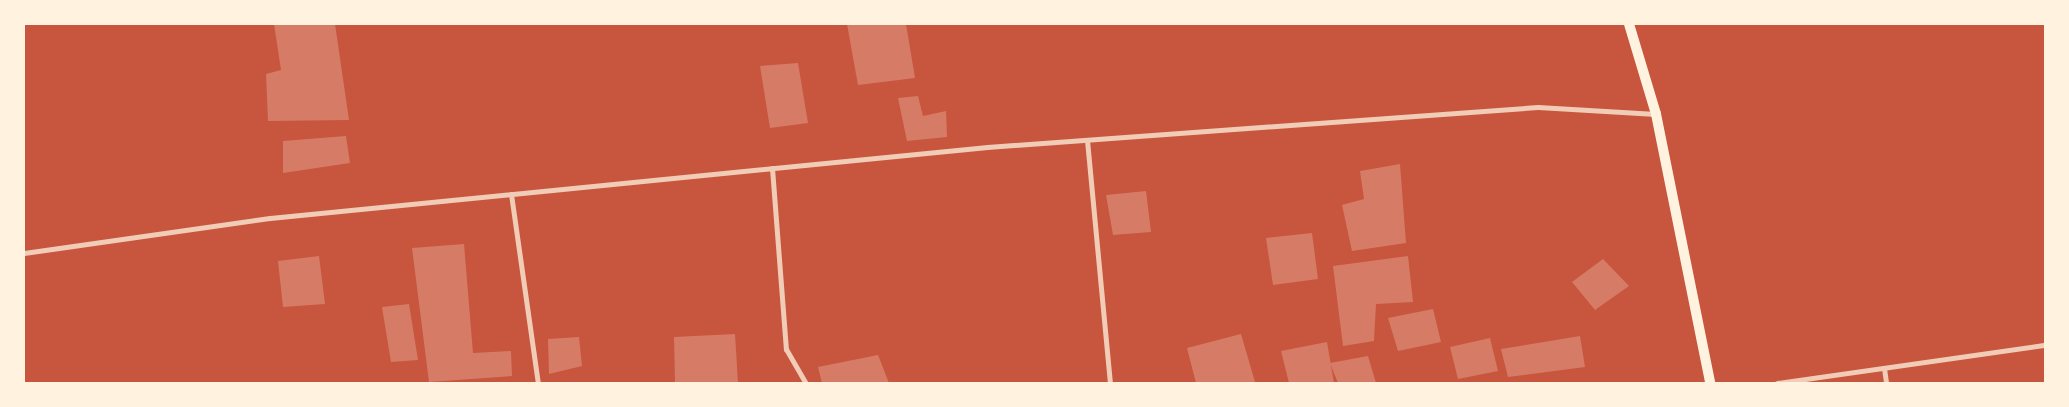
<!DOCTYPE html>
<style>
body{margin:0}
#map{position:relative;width:2069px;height:407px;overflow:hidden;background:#c8553d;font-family:"Golos Text",sans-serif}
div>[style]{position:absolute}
.building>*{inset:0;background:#d67c66}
.minor>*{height:5px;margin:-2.5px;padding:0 2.5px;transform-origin:2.5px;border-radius:2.5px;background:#f1ccb7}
.secondary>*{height:10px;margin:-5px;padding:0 5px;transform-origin:5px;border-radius:5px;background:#fff3e0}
span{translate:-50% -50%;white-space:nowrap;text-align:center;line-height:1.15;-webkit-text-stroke:4px #fff3e0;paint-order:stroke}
.frame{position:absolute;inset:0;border:25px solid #fff3e0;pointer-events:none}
</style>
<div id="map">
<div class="building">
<div style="clip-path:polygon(274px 24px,335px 24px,349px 120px,268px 121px,266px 74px,281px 70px)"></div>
<div style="clip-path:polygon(847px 24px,906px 24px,915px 78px,858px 85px)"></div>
<div style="clip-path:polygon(798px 63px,808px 123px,770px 128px,760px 66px)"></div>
<div style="clip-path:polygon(918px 96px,923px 116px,946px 111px,947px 137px,907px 141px,898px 98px)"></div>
<div style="clip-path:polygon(346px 136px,350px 163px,283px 173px,283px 141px)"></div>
<div style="clip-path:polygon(1400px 164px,1406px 243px,1352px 251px,1342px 205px,1364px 199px,1360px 171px)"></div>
<div style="clip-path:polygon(1146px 191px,1151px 232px,1113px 235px,1106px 195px)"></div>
<div style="clip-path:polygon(1312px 233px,1318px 279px,1273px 285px,1266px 238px)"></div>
<div style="clip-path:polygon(464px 244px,473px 353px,511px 351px,512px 376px,429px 382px,412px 248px)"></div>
<div style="clip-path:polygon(319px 256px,325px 304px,283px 307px,278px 261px)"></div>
<div style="clip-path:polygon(1408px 256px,1413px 302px,1376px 304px,1374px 341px,1343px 346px,1333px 266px)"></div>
<div style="clip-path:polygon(1603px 259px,1629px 286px,1595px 310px,1572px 282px)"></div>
<div style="clip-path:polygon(409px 304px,418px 360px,391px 362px,382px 307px)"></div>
<div style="clip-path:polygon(1433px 309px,1441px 342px,1398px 351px,1388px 318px)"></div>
<div style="clip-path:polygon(735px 334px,738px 383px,675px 383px,674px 337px)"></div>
<div style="clip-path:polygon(1241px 334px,1255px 382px,1196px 383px,1187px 348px)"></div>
<div style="clip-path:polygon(1580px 336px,1585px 367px,1508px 377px,1501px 349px)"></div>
<div style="clip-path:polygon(579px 337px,582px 366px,549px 374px,548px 339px)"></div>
<div style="clip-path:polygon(1490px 338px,1498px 371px,1458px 379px,1450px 347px)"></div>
<div style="clip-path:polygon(1327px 342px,1334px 383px,1289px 383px,1281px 351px)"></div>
<div style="clip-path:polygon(878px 355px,889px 383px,822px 383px,818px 367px)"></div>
<div style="clip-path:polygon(1368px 356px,1376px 383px,1338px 383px,1330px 363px)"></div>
</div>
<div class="minor">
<div style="left:1087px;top:140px;width:244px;rotate:84.6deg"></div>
<div style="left:772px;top:168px;width:182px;rotate:85.6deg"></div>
<div style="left:786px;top:349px;width:39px;rotate:60deg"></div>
<div style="left:511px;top:194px;width:191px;rotate:81.9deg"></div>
<div style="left:24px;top:253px;width:248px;rotate:-8.1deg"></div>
<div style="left:270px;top:218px;width:721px;rotate:-5.66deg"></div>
<div style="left:987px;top:147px;width:552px;rotate:-4.15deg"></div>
<div style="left:1538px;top:107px;width:118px;rotate:3.4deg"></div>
<div style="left:1884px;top:368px;width:15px;rotate:82deg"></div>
<div style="left:1777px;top:383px;width:271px;rotate:-8.1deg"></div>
</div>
<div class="secondary">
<div style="left:1629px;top:24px;width:94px;rotate:73.3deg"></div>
<div style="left:1656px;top:114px;width:274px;rotate:78.6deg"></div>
</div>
<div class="frame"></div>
</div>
